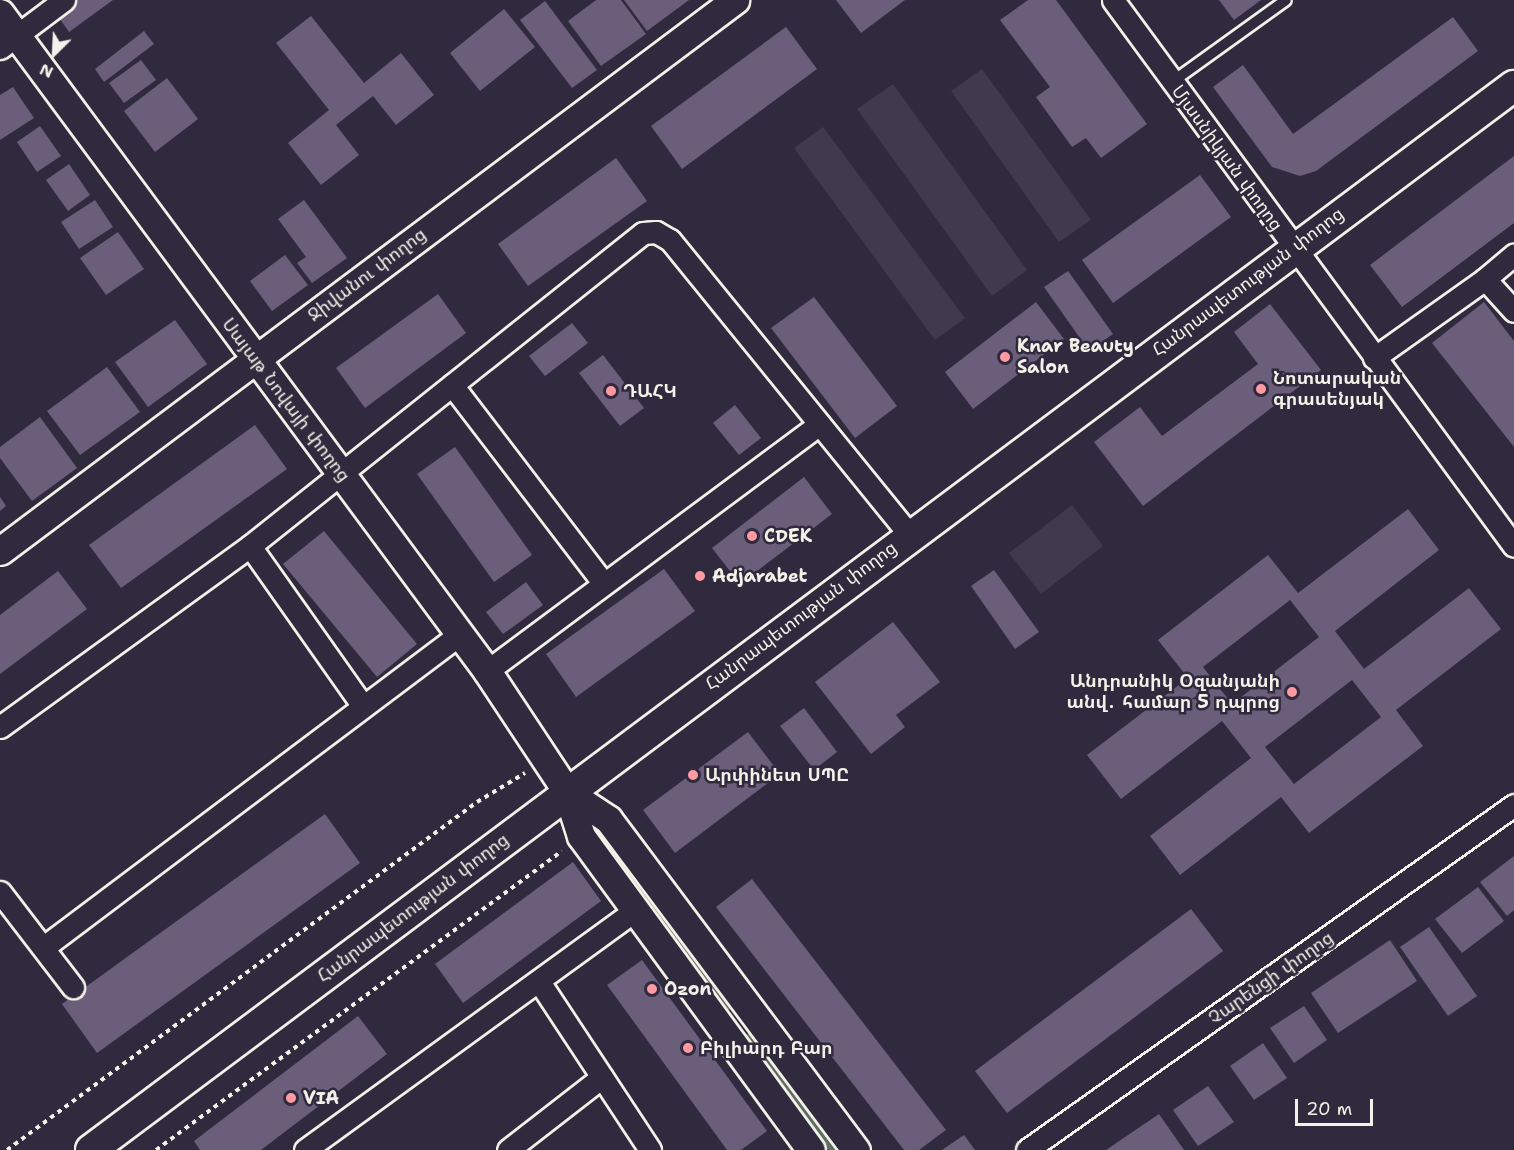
<!DOCTYPE html>
<meta charset="utf-8">
<style>
body{margin:0}
#map{position:relative;width:1514px;height:1150px;overflow:hidden;background:#2f2a3d;font-family:"Shantell Sans","Noto Sans Armenian",sans-serif}
div>[style]{position:absolute}
.built>*{inset:0;background:#413a4f}
.green>*{inset:0;background:#5e6e65}
.building>*{inset:0;background:#6b5e7a}
.path>*{height:4px;margin-top:-2px;transform-origin:0;background:repeating-linear-gradient(90deg,#f4f1e8 0 4.5px,transparent 0 9px)}
.roads{filter:drop-shadow(2px 0 #f4f1e8) drop-shadow(-2px 0 #f4f1e8) drop-shadow(0 2px #f4f1e8) drop-shadow(0 -2px #f4f1e8)}
.service>*{height:10px;margin:-5px;padding:0 5px;transform-origin:5px;border-radius:5px;background:#2f2a3d}
.minor>*{height:21px;margin:-10.5px;padding:0 10.5px;transform-origin:10.5px;border-radius:10.5px;background:#2f2a3d}
.tertiary>*{height:27px;margin:-13.5px;padding:0 13.5px;transform-origin:13.5px;border-radius:13.5px;background:#2f2a3d}
.secondary>*{height:30px;margin:-15px;padding:0 15px;transform-origin:15px;border-radius:15px;background:#2f2a3d}
.dots>*{width:16px;height:16px;translate:-50% -50%;box-sizing:border-box;border:3px solid #2f2a3d;border-radius:50%}
span{translate:-50% -50%;white-space:nowrap;text-align:center;line-height:1.15;-webkit-text-stroke:5px #2f2a3d;paint-order:stroke}
.street-label{font-size:18px;color:#f4f1e8}
.poi-label{font-size:18px;color:#f4f1e8;font-weight:700}
.left{translate:0 -50%;text-align:left}
.right{translate:-100% -50%;text-align:right}
.north{position:absolute;left:24px;top:24px;width:60px;height:60px;-webkit-text-stroke:4px #2f2a3d;paint-order:stroke;rotate:204deg;font-size:16px;font-weight:700;line-height:24px;text-align:center;color:#f4f1e8}
.north::after{content:'';display:block;margin:auto;width:21px;height:27px;background:#f4f1e8;clip-path:polygon(50% 0,100% 100%,50% 72%,0 100%)}
.scale{position:absolute;left:1295px;top:1099px;width:78px;height:27px;box-sizing:border-box;border:3px solid #f4f1e8;border-top:0;padding-left:8px;font-size:18px;line-height:21px;white-space:nowrap;color:#f4f1e8;-webkit-text-stroke:4px #2f2a3d;paint-order:stroke}
</style>
<div id="map">
<div class="built">
<div style="clip-path:polygon(982px 69px,1091px 220px,1059px 242px,951px 91px)"></div>
<div style="clip-path:polygon(893px 84px,1027px 270px,992px 296px,857px 109px)"></div>
<div style="clip-path:polygon(823px 127px,965px 318px,935px 340px,794px 148px)"></div>
<div style="clip-path:polygon(1072px 505px,1103px 546px,1041px 594px,1009px 553px)"></div>
</div>
<div class="green">
<div style="clip-path:polygon(605px 834px,734px 1006px,726px 1012px,598px 841px)"></div>
<div style="clip-path:polygon(750px 1032px,840px 1150px,828px 1150px,744px 1037px)"></div>
</div>
<div class="building">
<div style="clip-path:polygon(71px 0,113px 0,69px 32px,55px 12px)"></div>
<div style="clip-path:polygon(596px 0,621px 0,646px 34px,601px 66px,568px 21px)"></div>
<div style="clip-path:polygon(624px 0,689px 0,647px 31px)"></div>
<div style="clip-path:polygon(836px 0,905px 0,861px 33px)"></div>
<div style="clip-path:polygon(1028px 0,1056px 0,1147px 124px,1101px 158px,1086px 138px,1072px 147px,1036px 97px,1050px 87px,1000px 20px)"></div>
<div style="clip-path:polygon(1219px 0,1261px 0,1234px 20px)"></div>
<div style="clip-path:polygon(545px 1px,597px 70px,572px 88px,520px 20px)"></div>
<div style="clip-path:polygon(504px 9px,535px 47px,480px 91px,450px 53px)"></div>
<div style="clip-path:polygon(311px 16px,364px 83px,401px 53px,434px 95px,396px 125px,373px 96px,336px 125px,359px 155px,321px 185px,288px 143px,329px 110px,276px 43px)"></div>
<div style="clip-path:polygon(1453px 17px,1478px 51px,1316px 171px,1300px 176px,1272px 167px,1213px 87px,1243px 65px,1293px 134px)"></div>
<div style="clip-path:polygon(786px 27px,817px 69px,682px 169px,651px 126px)"></div>
<div style="clip-path:polygon(144px 31px,154px 44px,104px 82px,95px 69px)"></div>
<div style="clip-path:polygon(141px 60px,156px 80px,124px 103px,109px 83px)"></div>
<div style="clip-path:polygon(167px 78px,198px 119px,155px 152px,124px 111px)"></div>
<div style="clip-path:polygon(13px 87px,34px 118px,0 140px,0 95px)"></div>
<div style="clip-path:polygon(40px 126px,61px 156px,37px 172px,17px 142px)"></div>
<div style="clip-path:polygon(1514px 156px,1514px 223px,1402px 307px,1370px 265px)"></div>
<div style="clip-path:polygon(616px 158px,647px 201px,528px 286px,498px 244px)"></div>
<div style="clip-path:polygon(69px 164px,90px 195px,68px 211px,46px 180px)"></div>
<div style="clip-path:polygon(1200px 175px,1231px 217px,1113px 303px,1082px 260px)"></div>
<div style="clip-path:polygon(95px 200px,113px 227px,79px 249px,61px 222px)"></div>
<div style="clip-path:polygon(304px 200px,347px 258px,312px 283px,297px 263px,306px 257px,278px 219px)"></div>
<div style="clip-path:polygon(118px 232px,144px 269px,106px 295px,80px 258px)"></div>
<div style="clip-path:polygon(285px 255px,308px 285px,272px 311px,250px 281px)"></div>
<div style="clip-path:polygon(1068px 271px,1113px 334px,1089px 351px,1044px 287px)"></div>
<div style="clip-path:polygon(438px 294px,466px 333px,365px 408px,336px 368px)"></div>
<div style="clip-path:polygon(814px 297px,897px 406px,855px 438px,771px 328px)"></div>
<div style="clip-path:polygon(1036px 302px,1064px 339px,973px 409px,945px 372px)"></div>
<div style="clip-path:polygon(1484px 302px,1514px 341px,1514px 447px,1432px 343px)"></div>
<div style="clip-path:polygon(1270px 304px,1321px 370px,1143px 506px,1094px 442px,1140px 407px,1162px 436px,1258px 364px,1234px 332px)"></div>
<div style="clip-path:polygon(175px 320px,207px 364px,148px 407px,115px 362px)"></div>
<div style="clip-path:polygon(572px 323px,588px 343px,545px 376px,529px 356px)"></div>
<div style="clip-path:polygon(603px 355px,644px 408px,620px 426px,579px 373px)"></div>
<div style="clip-path:polygon(107px 367px,140px 412px,80px 455px,47px 411px)"></div>
<div style="clip-path:polygon(735px 405px,761px 438px,739px 455px,713px 423px)"></div>
<div style="clip-path:polygon(40px 417px,77px 468px,32px 501px,0 458px,0 447px)"></div>
<div style="clip-path:polygon(255px 425px,287px 469px,121px 588px,89px 545px)"></div>
<div style="clip-path:polygon(455px 447px,532px 555px,494px 582px,417px 474px)"></div>
<div style="clip-path:polygon(804px 477px,832px 514px,740px 584px,712px 548px)"></div>
<div style="clip-path:polygon(0 497px,6px 506px,0 511px)"></div>
<div style="clip-path:polygon(evenodd,1408px 509px,1439px 550px,1335px 631px,1364px 669px,1469px 588px,1501px 629px,1396px 710px,1423px 746px,1309px 833px,1281px 797px,1180px 875px,1150px 836px,1251px 758px,1222px 721px,1121px 799px,1087px 755px,1188px 678px,1158px 640px,1268px 555px,1298px 593px,1408px 509px,1290px 600px,1319px 637px,1232px 704px,1203px 667px,1290px 600px,1408px 509px,1352px 680px,1381px 717px,1294px 784px,1265px 747px,1352px 680px)"></div>
<div style="clip-path:polygon(324px 531px,417px 644px,377px 677px,283px 564px)"></div>
<div style="clip-path:polygon(664px 569px,695px 611px,576px 697px,546px 654px)"></div>
<div style="clip-path:polygon(994px 570px,1039px 632px,1015px 649px,971px 586px)"></div>
<div style="clip-path:polygon(58px 571px,87px 609px,0 674px,0 615px)"></div>
<div style="clip-path:polygon(526px 582px,543px 605px,503px 634px,486px 612px)"></div>
<div style="clip-path:polygon(893px 622px,940px 682px,896px 715px,905px 727px,871px 754px,815px 682px)"></div>
<div style="clip-path:polygon(804px 708px,837px 752px,814px 770px,780px 726px)"></div>
<div style="clip-path:polygon(748px 732px,780px 774px,675px 853px,643px 810px)"></div>
<div style="clip-path:polygon(325px 814px,360px 863px,97px 1053px,62px 1004px)"></div>
<div style="clip-path:polygon(1514px 856px,1514px 910px,1507px 916px,1480px 882px)"></div>
<div style="clip-path:polygon(573px 862px,601px 901px,463px 1003px,435px 964px)"></div>
<div style="clip-path:polygon(752px 879px,946px 1130px,919px 1150px,904px 1150px,716px 907px)"></div>
<div style="clip-path:polygon(1478px 887px,1504px 921px,1462px 953px,1435px 919px)"></div>
<div style="clip-path:polygon(1191px 909px,1223px 951px,1007px 1113px,975px 1071px)"></div>
<div style="clip-path:polygon(1429px 927px,1477px 996px,1448px 1016px,1400px 947px)"></div>
<div style="clip-path:polygon(1390px 940px,1417px 981px,1338px 1033px,1311px 993px)"></div>
<div style="clip-path:polygon(642px 960px,767px 1131px,741px 1150px,727px 1150px,607px 985px)"></div>
<div style="clip-path:polygon(1304px 1006px,1327px 1040px,1294px 1063px,1270px 1028px)"></div>
<div style="clip-path:polygon(358px 1016px,387px 1054px,261px 1150px,200px 1150px,194px 1141px)"></div>
<div style="clip-path:polygon(1263px 1043px,1287px 1078px,1254px 1100px,1230px 1066px)"></div>
<div style="clip-path:polygon(1208px 1086px,1234px 1122px,1198px 1146px,1173px 1110px)"></div>
<div style="clip-path:polygon(1159px 1114px,1184px 1150px,1106px 1150px)"></div>
<div style="clip-path:polygon(964px 1135px,975px 1150px,942px 1150px)"></div>
</div>
<div class="path">
<div style="left:7px;top:1150px;width:585px;rotate:-36.52deg"></div>
<div style="left:477px;top:802px;width:56px;rotate:-31.1deg"></div>
<div style="left:156px;top:1150px;width:504px;rotate:-36.37deg"></div>
</div>
<div class="roads">
<div class="service">
<div style="left:1172px;top:82px;width:140px;rotate:-35.7deg"></div>
</div>
<div class="minor">
<div style="left:1113px;top:0;width:677px;rotate:53.71deg"></div>
<div style="left:0;top:48px;width:80px;rotate:-36.9deg"></div>
<div style="left:1485px;top:279px;width:38px;rotate:-40deg"></div>
<div style="left:1374px;top:358px;width:136px;rotate:-35.4deg"></div>
<div style="left:1485px;top:279px;width:43px;rotate:47.8deg"></div>
<div style="left:452px;top:385px;width:250px;rotate:52.6deg"></div>
<div style="left:250px;top:546px;width:196px;rotate:54.8deg"></div>
<div style="left:487px;top:671px;width:414px;rotate:-36.6deg"></div>
<div style="left:0;top:727px;width:309px;rotate:-35.9deg"></div>
<div style="left:250px;top:546px;width:502px;rotate:-38.54deg"></div>
<div style="left:643px;top:233px;width:13px;rotate:-4deg"></div>
<div style="left:656px;top:232px;width:16px;rotate:30deg"></div>
<div style="left:670px;top:240px;width:379px;rotate:50.9deg"></div>
<div style="left:0;top:892px;width:120px;rotate:52.5deg"></div>
<div style="left:44px;top:947px;width:521px;rotate:-36.96deg"></div>
<div style="left:540px;top:983px;width:200px;rotate:56.6deg"></div>
<div style="left:305px;top:1150px;width:408px;rotate:-36deg"></div>
<div style="left:508px;top:1150px;width:119px;rotate:-37.8deg"></div>
<div style="left:1027px;top:1150px;width:597px;rotate:-35.31deg"></div>
</div>
<div class="tertiary">
<div style="left:0;top:13px;width:819px;rotate:53.49deg"></div>
<div style="left:487px;top:671px;width:145px;rotate:56.5deg"></div>
<div style="left:567px;top:792px;width:46px;rotate:72.3deg"></div>
<div style="left:581px;top:836px;width:389px;rotate:53.8deg"></div>
<div style="left:0;top:551px;width:919px;rotate:-36.86deg"></div>
<div style="left:567px;top:792px;width:49px;rotate:33.4deg"></div>
<div style="left:608px;top:819px;width:414px;rotate:53.2deg"></div>
</div>
<div class="secondary">
<div style="left:91px;top:1150px;width:1777px;rotate:-36.79deg"></div>
</div>
</div>
<div class="dots">
<div style="left:1005px;top:357px;background:#ff9aa2"></div>
<div style="left:1261px;top:389px;background:#ff9aa2"></div>
<div style="left:611px;top:391px;background:#ff9aa2"></div>
<div style="left:752px;top:536px;background:#ff9aa2"></div>
<div style="left:700px;top:576px;background:#ff9aa2"></div>
<div style="left:1292px;top:692px;background:#ff9aa2"></div>
<div style="left:693px;top:775px;background:#ff9aa2"></div>
<div style="left:652px;top:989px;background:#ff9aa2"></div>
<div style="left:688px;top:1048px;background:#ff9aa2"></div>
<div style="left:291px;top:1098px;background:#ff9aa2"></div>
</div>
<div class="street-label">
<span style="left:1227px;top:158px;rotate:54deg">Մյասնիկյան փողոց</span>
<span style="left:367px;top:275px;rotate:-37deg">Ջիվանու փողոց</span>
<span style="left:1248px;top:282px;rotate:-37deg">Հանրապետության փողոց</span>
<span style="left:286px;top:400px;rotate:53deg">Սայաթ Նովայի փողոց</span>
<span style="left:801px;top:616px;rotate:-37deg">Հանրապետության փողոց</span>
<span style="left:413px;top:908px;rotate:-37deg">Հանրապետության փողոց</span>
<span style="left:1271px;top:978px;rotate:-35deg">Չարենցի փողոց</span>
</div>
<div class="poi-label">
<span class="left" style="left:1017px;top:357px">Knar Beauty<br>Salon</span>
<span class="left" style="left:1273px;top:389px">Նոտարական<br>գրասենյակ</span>
<span class="left" style="left:623px;top:391px">ԴԱՀԿ</span>
<span class="left" style="left:764px;top:536px">CDEK</span>
<span class="left" style="left:712px;top:576px">Adjarabet</span>
<span class="right" style="left:1280px;top:692px">Անդրանիկ Օզանյանի<br>անվ․ համար 5 դպրոց</span>
<span class="left" style="left:705px;top:775px">Արփինետ ՍՊԸ</span>
<span class="left" style="left:664px;top:989px">Ozon</span>
<span class="left" style="left:700px;top:1048px">Բիլիարդ Բար</span>
<span class="left" style="left:303px;top:1098px">VIA</span>
</div>
<div class="north">N</div>
<div class="scale">20 m</div>
</div>
